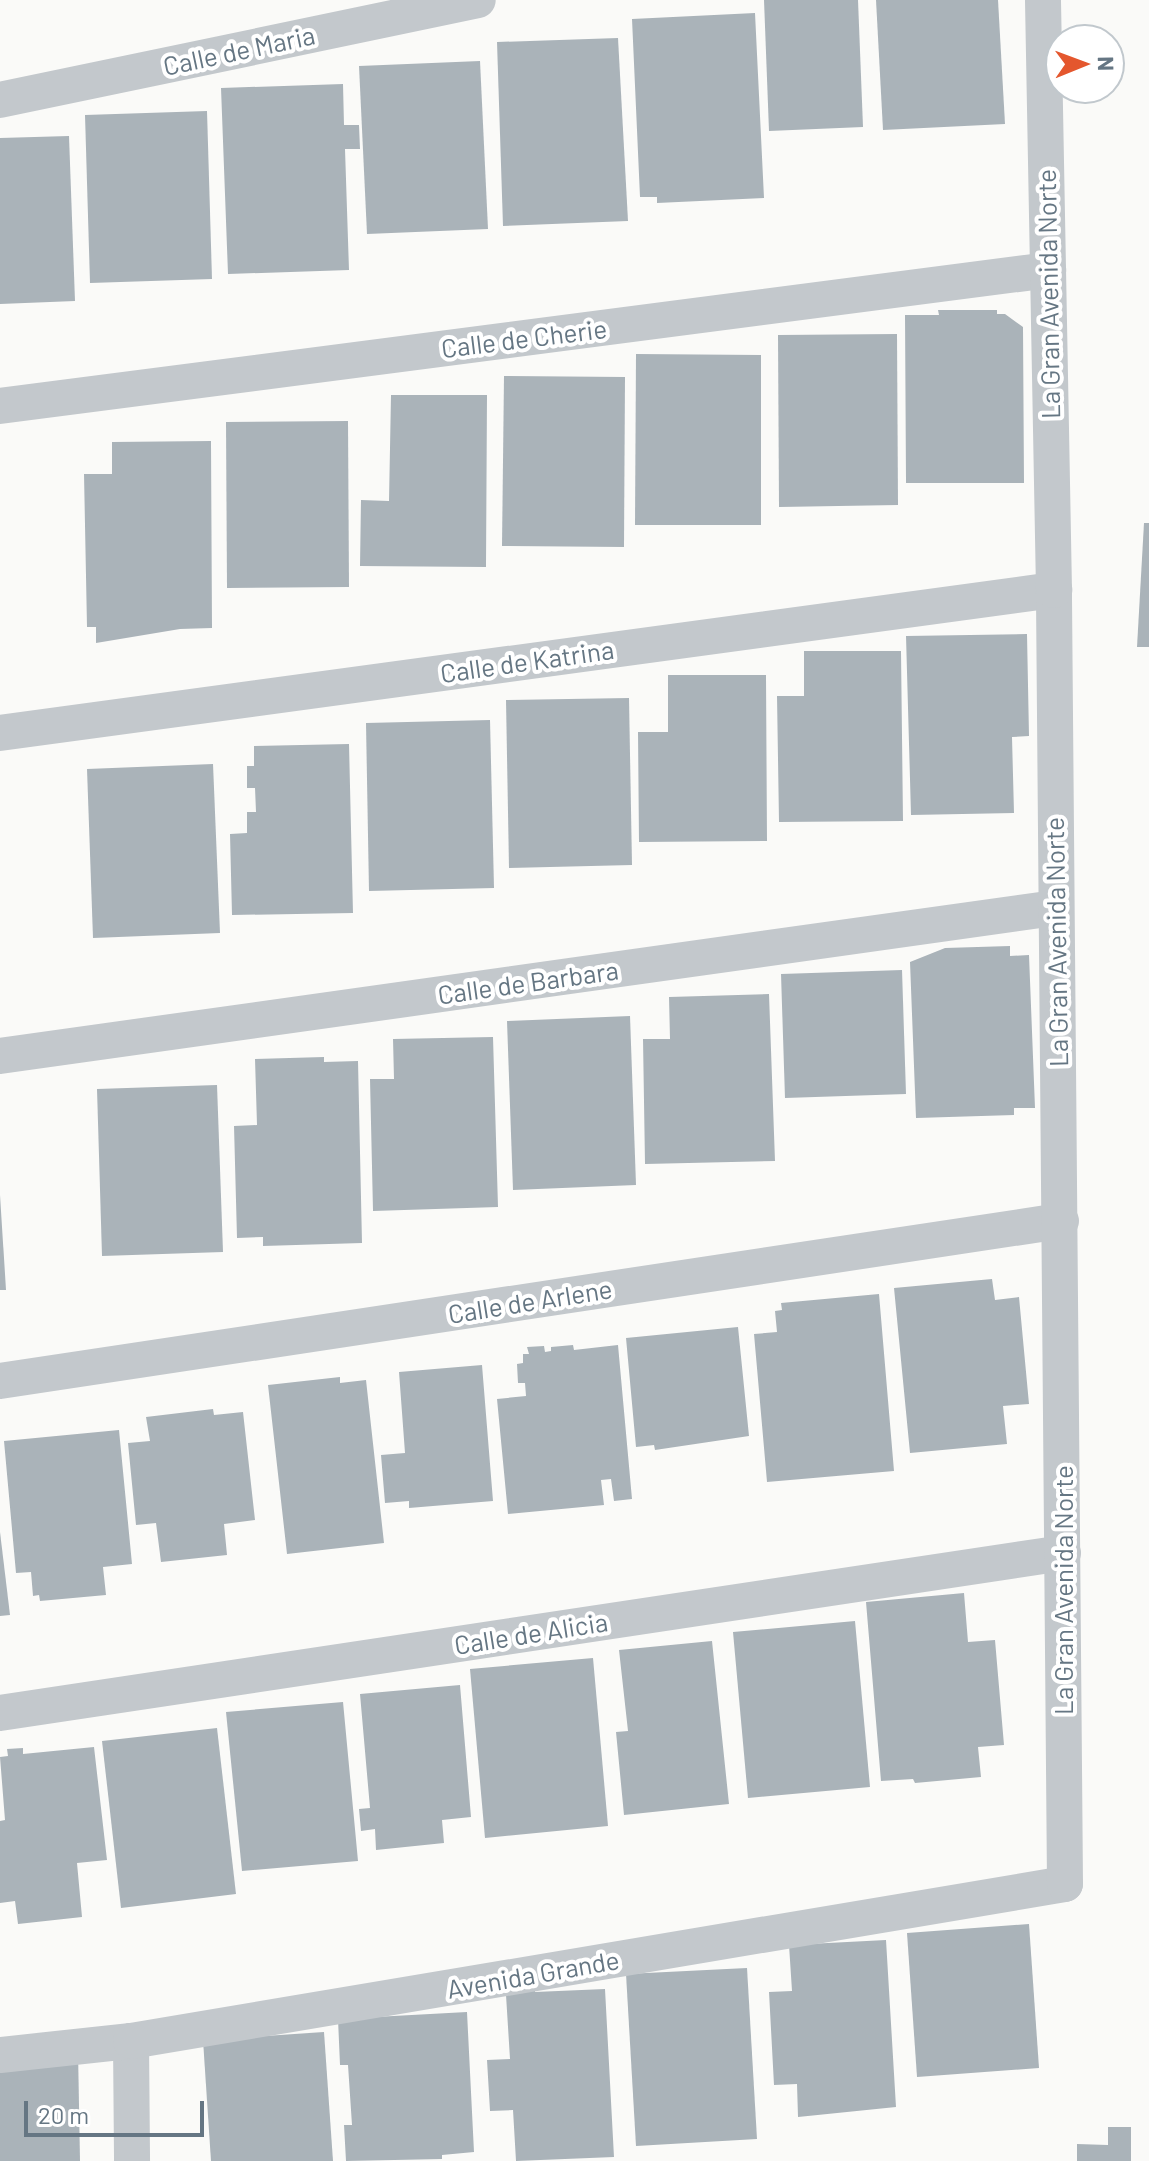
<!DOCTYPE html>
<style>
body{margin:0}
#map{position:relative;width:1149px;height:2161px;overflow:hidden;background:#fafaf8;font-family:Barlow,sans-serif}
div>[style]{position:absolute}
.building>*{inset:0;background:#aab3b9}
.lane>*{height:36px;margin:-18px;padding:0 18px;transform-origin:18px;border-radius:18px;background:#c3c8cc}
span{translate:-50% -50%;white-space:nowrap;text-align:center;line-height:1.15;-webkit-text-stroke:8px #fff;paint-order:stroke}
.street-label{font-size:26px;color:#657683}
.north{position:absolute;left:1045px;top:24px;width:80px;height:80px;box-sizing:border-box;background:#fff;border:2px solid #c1c8cd;border-radius:50%;rotate:89deg;font-size:22px;font-weight:700;line-height:32px;text-align:center;color:#657683}
.north::after{content:'';display:block;margin:auto;width:28px;height:36px;background:#e4572e;clip-path:polygon(50% 0,100% 100%,50% 72%,0 100%)}
.scale{position:absolute;left:24px;top:2101px;width:180px;height:36px;box-sizing:border-box;border:4px solid #657683;border-top:0;padding-left:10px;font-size:24px;line-height:28px;white-space:nowrap;color:#657683;-webkit-text-stroke:6px #fff;paint-order:stroke}
</style>
<div id="map">
<div class="building">
<div style="clip-path:polygon(764px 0,858px 0,863px 127px,769px 131px)"></div>
<div style="clip-path:polygon(876px 0,998px 0,1005px 124px,883px 130px)"></div>
<div style="clip-path:polygon(755px 13px,764px 198px,657px 203px,657px 197px,640px 197px,632px 19px)"></div>
<div style="clip-path:polygon(618px 38px,628px 221px,503px 226px,497px 42px)"></div>
<div style="clip-path:polygon(480px 61px,488px 229px,367px 234px,359px 66px)"></div>
<div style="clip-path:polygon(343px 84px,344px 125px,359px 125px,360px 149px,345px 149px,349px 270px,228px 274px,221px 88px)"></div>
<div style="clip-path:polygon(207px 111px,212px 279px,90px 283px,85px 115px)"></div>
<div style="clip-path:polygon(69px 136px,75px 301px,0 304px,0 138px)"></div>
<div style="clip-path:polygon(938px 310px,997px 310px,997px 314px,1005px 314px,1023px 327px,1024px 483px,906px 483px,905px 315px,939px 315px)"></div>
<div style="clip-path:polygon(897px 334px,898px 505px,779px 507px,778px 335px)"></div>
<div style="clip-path:polygon(636px 354px,761px 355px,761px 525px,635px 525px)"></div>
<div style="clip-path:polygon(504px 376px,625px 377px,624px 547px,502px 546px)"></div>
<div style="clip-path:polygon(391px 395px,487px 395px,486px 567px,360px 566px,361px 500px,389px 501px)"></div>
<div style="clip-path:polygon(348px 421px,349px 587px,227px 588px,226px 422px)"></div>
<div style="clip-path:polygon(211px 441px,212px 628px,180px 629px,96px 643px,96px 627px,87px 627px,84px 474px,112px 474px,112px 442px)"></div>
<div style="clip-path:polygon(1144px 523px,1149px 523px,1149px 647px,1137px 647px)"></div>
<div style="clip-path:polygon(1027px 634px,1029px 736px,1012px 737px,1014px 813px,911px 815px,906px 636px)"></div>
<div style="clip-path:polygon(804px 651px,901px 651px,903px 821px,779px 822px,777px 696px,804px 696px)"></div>
<div style="clip-path:polygon(668px 675px,766px 675px,767px 841px,639px 842px,638px 732px,668px 732px)"></div>
<div style="clip-path:polygon(629px 698px,632px 865px,509px 868px,506px 700px)"></div>
<div style="clip-path:polygon(490px 720px,494px 888px,369px 891px,366px 723px)"></div>
<div style="clip-path:polygon(349px 744px,353px 913px,232px 915px,230px 834px,247px 833px,247px 812px,256px 812px,255px 788px,247px 788px,247px 766px,254px 766px,254px 746px)"></div>
<div style="clip-path:polygon(213px 764px,220px 933px,93px 938px,87px 769px)"></div>
<div style="clip-path:polygon(1010px 946px,1010px 956px,1029px 955px,1035px 1108px,1014px 1108px,1014px 1115px,916px 1118px,910px 962px,945px 948px)"></div>
<div style="clip-path:polygon(902px 970px,906px 1094px,785px 1098px,781px 974px)"></div>
<div style="clip-path:polygon(769px 994px,775px 1161px,645px 1164px,643px 1039px,670px 1039px,669px 997px)"></div>
<div style="clip-path:polygon(630px 1016px,636px 1185px,513px 1190px,507px 1021px)"></div>
<div style="clip-path:polygon(493px 1037px,498px 1207px,373px 1211px,370px 1079px,394px 1079px,393px 1039px)"></div>
<div style="clip-path:polygon(324px 1057px,324px 1062px,358px 1061px,362px 1243px,263px 1246px,263px 1237px,237px 1238px,234px 1126px,257px 1125px,255px 1059px)"></div>
<div style="clip-path:polygon(217px 1085px,223px 1252px,102px 1256px,97px 1089px)"></div>
<div style="clip-path:polygon(0 1195px,6px 1290px,0 1290px)"></div>
<div style="clip-path:polygon(992px 1279px,995px 1300px,1019px 1297px,1029px 1404px,1003px 1406px,1007px 1444px,910px 1453px,894px 1288px)"></div>
<div style="clip-path:polygon(879px 1294px,894px 1471px,767px 1482px,754px 1334px,777px 1332px,775px 1311px,782px 1310px,781px 1303px)"></div>
<div style="clip-path:polygon(738px 1327px,749px 1436px,655px 1450px,654px 1445px,636px 1447px,626px 1338px)"></div>
<div style="clip-path:polygon(573px 1345px,574px 1350px,618px 1345px,632px 1499px,614px 1501px,611px 1479px,601px 1480px,604px 1505px,508px 1514px,497px 1399px,526px 1396px,525px 1383px,518px 1383px,517px 1364px,523px 1363px,523px 1354px,529px 1354px,527px 1347px,544px 1346px,545px 1352px,551px 1351px,551px 1347px)"></div>
<div style="clip-path:polygon(482px 1365px,493px 1501px,409px 1508px,409px 1501px,385px 1503px,381px 1455px,405px 1453px,399px 1372px)"></div>
<div style="clip-path:polygon(340px 1377px,340px 1383px,366px 1380px,384px 1543px,287px 1554px,268px 1385px)"></div>
<div style="clip-path:polygon(213px 1409px,214px 1415px,243px 1412px,255px 1520px,224px 1524px,227px 1555px,161px 1562px,156px 1523px,136px 1525px,128px 1443px,150px 1441px,146px 1417px)"></div>
<div style="clip-path:polygon(119px 1430px,132px 1564px,103px 1567px,106px 1595px,40px 1601px,39px 1595px,33px 1596px,31px 1572px,16px 1573px,4px 1441px)"></div>
<div style="clip-path:polygon(0 1532px,10px 1615px,0 1616px)"></div>
<div style="clip-path:polygon(964px 1593px,968px 1642px,995px 1640px,1004px 1745px,978px 1747px,981px 1777px,915px 1783px,913px 1779px,881px 1781px,866px 1602px)"></div>
<div style="clip-path:polygon(855px 1621px,870px 1787px,748px 1798px,733px 1632px)"></div>
<div style="clip-path:polygon(712px 1641px,729px 1804px,624px 1815px,616px 1732px,628px 1731px,619px 1650px)"></div>
<div style="clip-path:polygon(593px 1658px,608px 1826px,485px 1838px,470px 1669px)"></div>
<div style="clip-path:polygon(460px 1685px,471px 1817px,442px 1820px,444px 1843px,376px 1850px,375px 1829px,361px 1831px,359px 1809px,370px 1808px,360px 1694px)"></div>
<div style="clip-path:polygon(343px 1702px,358px 1861px,242px 1871px,226px 1712px)"></div>
<div style="clip-path:polygon(217px 1728px,236px 1894px,121px 1908px,102px 1741px)"></div>
<div style="clip-path:polygon(94px 1747px,107px 1860px,77px 1863px,82px 1917px,18px 1924px,15px 1901px,0 1903px,0 1821px,5px 1820px,0 1757px,8px 1756px,7px 1749px,23px 1748px,23px 1754px)"></div>
<div style="clip-path:polygon(1029px 1924px,1039px 2068px,917px 2077px,907px 1933px)"></div>
<div style="clip-path:polygon(886px 1940px,896px 2107px,798px 2117px,797px 2084px,774px 2085px,769px 1992px,792px 1991px,789px 1945px)"></div>
<div style="clip-path:polygon(747px 1968px,757px 2139px,636px 2146px,626px 1974px)"></div>
<div style="clip-path:polygon(535px 1987px,535px 1992px,605px 1989px,614px 2157px,516px 2161px,513px 2110px,490px 2111px,487px 2060px,510px 2059px,506px 1995px)"></div>
<div style="clip-path:polygon(467px 2012px,474px 2152px,442px 2155px,442px 2159px,346px 2161px,344px 2125px,352px 2125px,348px 2065px,340px 2065px,338px 2019px)"></div>
<div style="clip-path:polygon(324px 2032px,333px 2161px,211px 2161px,203px 2040px)"></div>
<div style="clip-path:polygon(78px 2050px,80px 2161px,0 2161px,0 2052px)"></div>
<div style="clip-path:polygon(1108px 2127px,1131px 2127px,1131px 2161px,1077px 2161px,1077px 2144px,1108px 2145px)"></div>
</div>
<div class="lane">
<div style="left:0;top:100px;width:488px;rotate:-11.8deg"></div>
<div style="left:0;top:406px;width:1057px;rotate:-7.39deg"></div>
<div style="left:0;top:733px;width:1064px;rotate:-7.73deg"></div>
<div style="left:0;top:1056px;width:1065px;rotate:-7.99deg"></div>
<div style="left:0;top:1381px;width:1073px;rotate:-8.58deg"></div>
<div style="left:0;top:1713px;width:1075px;rotate:-8.56deg"></div>
<div style="left:131px;top:2041px;width:120px;rotate:89.5deg"></div>
<div style="left:0;top:2055px;width:132px;rotate:-6.1deg"></div>
<div style="left:131px;top:2041px;width:947px;rotate:-9.54deg"></div>
<div style="left:1065px;top:1884px;width:1294px;rotate:-90.49deg"></div>
<div style="left:1054px;top:590px;width:590px;rotate:-91.07deg"></div>
</div>
<div class="street-label">
<span style="left:239px;top:50px;rotate:-12deg">Calle de Maria</span>
<span style="left:1048px;top:294px;rotate:-91deg">La Gran Avenida Norte</span>
<span style="left:524px;top:338px;rotate:-7deg">Calle de Cherie</span>
<span style="left:527px;top:661px;rotate:-8deg">Calle de Katrina</span>
<span style="left:1056px;top:942px;rotate:-91deg">La Gran Avenida Norte</span>
<span style="left:528px;top:982px;rotate:-8deg">Calle de Barbara</span>
<span style="left:530px;top:1301px;rotate:-9deg">Calle de Arlene</span>
<span style="left:1063px;top:1590px;rotate:-90deg">La Gran Avenida Norte</span>
<span style="left:531px;top:1633px;rotate:-9deg">Calle de Alicia</span>
<span style="left:533px;top:1974px;rotate:-10deg">Avenida Grande</span>
</div>
<div class="north">N</div>
<div class="scale">20 m</div>
</div>
